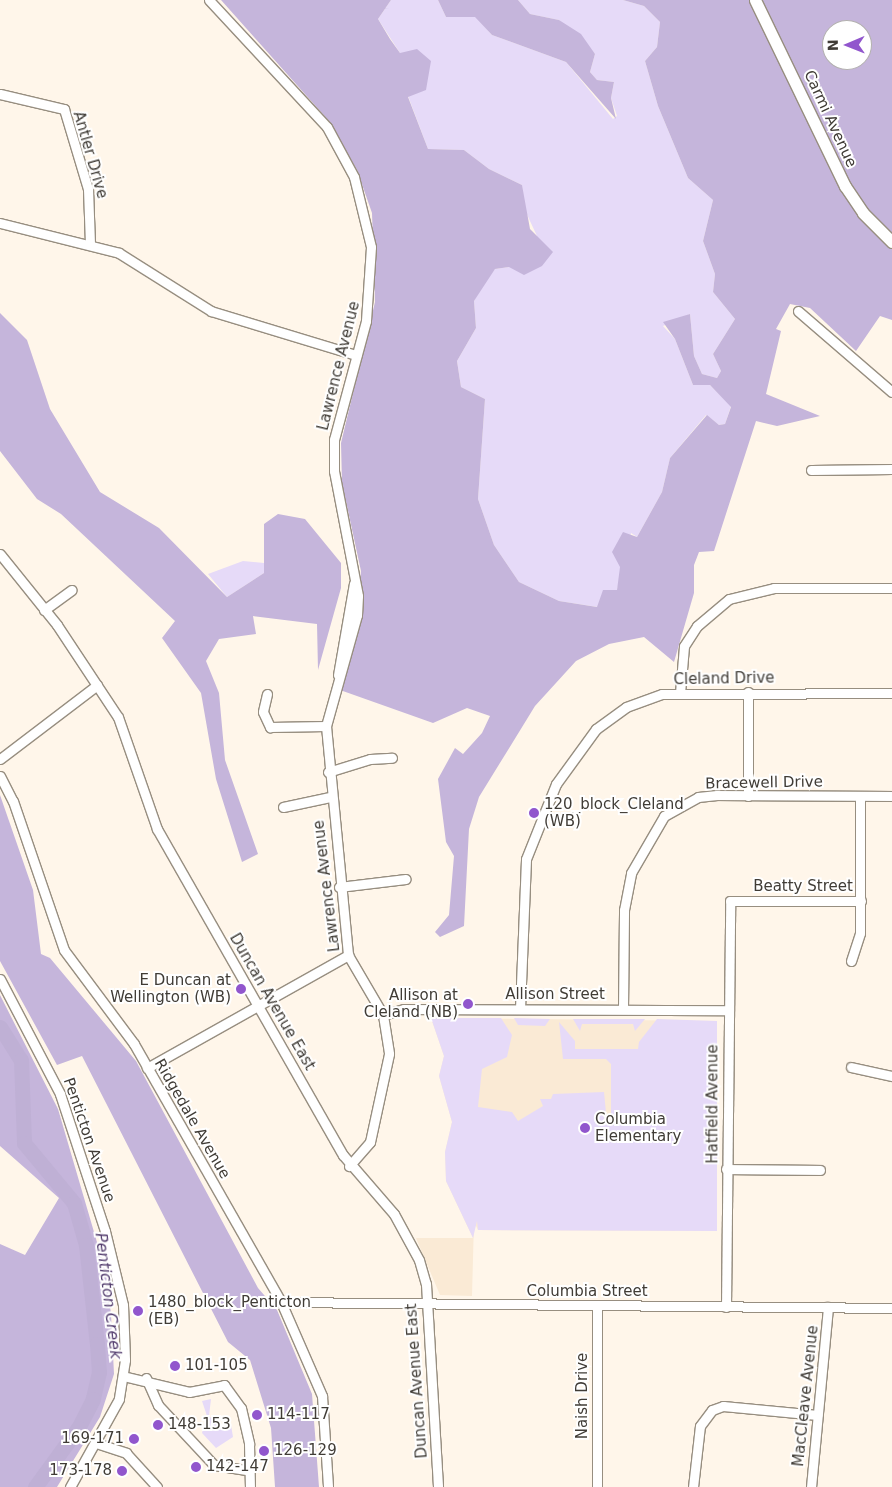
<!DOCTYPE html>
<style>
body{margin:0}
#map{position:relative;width:892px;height:1487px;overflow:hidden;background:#fff6ea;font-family:"DejaVu Sans",sans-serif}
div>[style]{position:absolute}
.built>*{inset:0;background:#faead5}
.green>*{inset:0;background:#e6daf8}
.forest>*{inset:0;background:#c5b5db}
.river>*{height:15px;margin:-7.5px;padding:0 7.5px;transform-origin:7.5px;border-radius:7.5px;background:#bfb0d5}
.roads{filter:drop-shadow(1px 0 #978e80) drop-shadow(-1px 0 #978e80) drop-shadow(0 1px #978e80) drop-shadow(0 -1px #978e80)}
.street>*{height:9px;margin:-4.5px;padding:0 4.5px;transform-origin:4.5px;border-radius:4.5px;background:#fff}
.secondary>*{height:11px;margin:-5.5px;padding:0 5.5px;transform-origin:5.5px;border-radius:5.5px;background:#fff}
.dots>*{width:14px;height:14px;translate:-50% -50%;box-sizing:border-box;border:2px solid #fff;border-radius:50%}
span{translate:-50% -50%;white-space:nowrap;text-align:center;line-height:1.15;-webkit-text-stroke:4px #fff;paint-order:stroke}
.street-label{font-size:15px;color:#403c36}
.poi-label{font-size:15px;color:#403c36}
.left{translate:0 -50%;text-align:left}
.right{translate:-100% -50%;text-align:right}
.water-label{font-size:16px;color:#533d6e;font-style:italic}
.north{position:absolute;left:822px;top:20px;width:50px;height:50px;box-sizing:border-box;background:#fff;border:1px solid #b3b1af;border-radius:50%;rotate:269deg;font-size:14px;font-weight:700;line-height:20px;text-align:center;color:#403c36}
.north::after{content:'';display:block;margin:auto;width:18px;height:22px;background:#9156cd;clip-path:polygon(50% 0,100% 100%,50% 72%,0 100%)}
</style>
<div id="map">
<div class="built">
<div style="clip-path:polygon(431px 1018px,717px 1021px,717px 1231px,478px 1230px,474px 1222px,472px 1296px,440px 1295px,416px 1238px,473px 1238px,446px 1181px,445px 1152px,452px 1122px,439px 1076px,444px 1056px)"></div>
</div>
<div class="green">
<div style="clip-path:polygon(391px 0,438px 0,446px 17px,476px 17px,492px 35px,566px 62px,613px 119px,617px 116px,611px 98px,614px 82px,597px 80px,590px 72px,595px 54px,559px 20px,530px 14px,518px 0,623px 0,644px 6px,660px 22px,657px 47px,645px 61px,658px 106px,688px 178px,713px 200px,703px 241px,715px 274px,713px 292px,735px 319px,713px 354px,721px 371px,717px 378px,702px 374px,694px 356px,690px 314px,663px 326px,675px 339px,693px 385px,710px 385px,731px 406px,725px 424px,719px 425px,706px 415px,670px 458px,662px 492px,637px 537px,631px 533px,617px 590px,598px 607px,559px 601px,519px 582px,494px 545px,478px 499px,485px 399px,461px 387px,457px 361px,476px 328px,474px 301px,484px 279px,495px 269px,509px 267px,537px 236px,523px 206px,522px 185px,489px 169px,464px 150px,428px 149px,408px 96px,411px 93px,400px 53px,378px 19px)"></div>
<div style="clip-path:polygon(243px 561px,264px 563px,264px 573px,227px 597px,208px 574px)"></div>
<div style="clip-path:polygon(431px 1018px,501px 1018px,512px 1035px,507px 1057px,482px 1069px,478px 1107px,512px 1112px,518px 1121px,543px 1106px,540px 1099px,551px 1099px,553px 1094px,604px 1092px,607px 1123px,611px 1122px,611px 1064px,606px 1059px,563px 1059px,559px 1022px,575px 1041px,575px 1049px,638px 1049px,639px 1042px,657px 1019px,717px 1021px,717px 1231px,478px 1230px,477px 1221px,473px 1238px,446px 1181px,445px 1152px,452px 1122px,439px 1076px,444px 1056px)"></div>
<div style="clip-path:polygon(514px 1018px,550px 1019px,545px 1026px,518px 1025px)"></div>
<div style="clip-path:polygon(573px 1019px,645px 1019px,635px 1031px,633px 1024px,582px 1024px,580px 1031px)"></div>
<div style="clip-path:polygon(211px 1399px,209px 1416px,222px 1427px,231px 1425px,233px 1437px,216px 1448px,202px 1433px,207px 1416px,202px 1401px)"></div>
</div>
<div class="forest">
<div style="clip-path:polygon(evenodd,221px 0,391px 0,378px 19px,390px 39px,400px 53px,417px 49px,431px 61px,426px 90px,408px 97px,428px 149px,464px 150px,489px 169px,522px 185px,530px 229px,553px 252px,542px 266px,524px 275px,509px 267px,495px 269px,474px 301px,476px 328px,457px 361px,461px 387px,485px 399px,478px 499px,494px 545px,519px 582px,559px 601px,597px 607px,603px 590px,617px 590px,620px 567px,612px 552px,623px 532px,637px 537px,662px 492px,670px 458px,707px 415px,719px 425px,725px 424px,731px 407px,710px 385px,693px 385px,675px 339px,663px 322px,690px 314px,694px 356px,702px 374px,717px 378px,721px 371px,713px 354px,735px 319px,713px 292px,715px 274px,703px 241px,713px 200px,688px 178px,658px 106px,645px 61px,657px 47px,660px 22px,644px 6px,623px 0,892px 0,892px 320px,880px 316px,856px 351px,810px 308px,790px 304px,776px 329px,781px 331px,766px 394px,820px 416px,777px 426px,756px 421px,714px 551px,699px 552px,694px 565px,694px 593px,674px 662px,644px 637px,609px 644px,576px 661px,535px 706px,479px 797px,469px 829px,464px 926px,440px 937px,435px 932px,449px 915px,454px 856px,446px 842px,438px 779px,455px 748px,463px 754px,482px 733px,490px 716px,467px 708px,433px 723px,340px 690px,355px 644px,361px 571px,342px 483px,341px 443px,375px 302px,372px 213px,357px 170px,329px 121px,221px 0,832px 30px,862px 30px,862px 60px,832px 60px,832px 30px)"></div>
<div style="clip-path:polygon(438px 0,518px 0,530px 14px,559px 20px,581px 34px,595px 54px,590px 72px,597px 80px,614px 82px,611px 98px,616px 119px,566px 62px,492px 35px,475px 17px,446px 17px)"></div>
<div style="clip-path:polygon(0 313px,27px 340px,50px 409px,100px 492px,159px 528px,227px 597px,264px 573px,264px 524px,278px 514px,305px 519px,341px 563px,341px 588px,318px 670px,317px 624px,253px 616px,256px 634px,219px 639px,206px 661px,219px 693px,225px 760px,258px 854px,242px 862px,216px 779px,201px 693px,162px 638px,175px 621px,61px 514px,37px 499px,0 451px)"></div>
<div style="clip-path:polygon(0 795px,33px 890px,41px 954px,50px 958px,136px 1061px,258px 1288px,277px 1310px,312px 1394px,319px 1487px,275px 1487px,271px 1428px,250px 1360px,228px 1342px,82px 1056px,57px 1065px,0 961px)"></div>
<div style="clip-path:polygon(0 995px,58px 1109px,106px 1273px,111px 1314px,114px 1374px,100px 1417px,57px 1487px,0 1487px,0 1244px,25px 1255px,59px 1198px,0 1146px)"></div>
</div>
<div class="river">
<div style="left:0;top:1027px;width:39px;rotate:58deg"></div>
<div style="left:21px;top:1060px;width:83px;rotate:87.9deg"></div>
<div style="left:24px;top:1143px;width:78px;rotate:50.2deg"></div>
<div style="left:74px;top:1203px;width:44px;rotate:74.1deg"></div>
<div style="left:86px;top:1245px;width:100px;rotate:83.7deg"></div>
<div style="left:97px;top:1344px;width:28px;rotate:86deg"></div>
<div style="left:99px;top:1372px;width:28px;rotate:103deg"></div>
<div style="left:93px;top:1399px;width:33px;rotate:117deg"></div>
<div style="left:78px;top:1428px;width:73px;rotate:126.1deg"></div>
</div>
<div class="roads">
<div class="street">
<div style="left:209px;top:0;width:173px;rotate:47.1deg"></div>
<div style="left:327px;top:127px;width:57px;rotate:61.6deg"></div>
<div style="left:354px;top:177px;width:72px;rotate:76.3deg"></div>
<div style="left:371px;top:247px;width:74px;rotate:93.9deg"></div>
<div style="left:366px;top:321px;width:123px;rotate:105.1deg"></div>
<div style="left:334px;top:440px;width:31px;rotate:90deg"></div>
<div style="left:334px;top:471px;width:127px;rotate:79.1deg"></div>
<div style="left:358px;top:596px;width:19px;rotate:93deg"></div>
<div style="left:357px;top:615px;width:115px;rotate:105.6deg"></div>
<div style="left:326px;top:726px;width:230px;rotate:84.5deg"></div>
<div style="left:348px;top:955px;width:69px;rotate:59.7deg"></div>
<div style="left:383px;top:1015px;width:39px;rotate:81deg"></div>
<div style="left:389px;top:1054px;width:90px;rotate:102.2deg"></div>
<div style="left:370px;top:1142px;width:32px;rotate:131deg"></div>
<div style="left:0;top:94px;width:66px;rotate:13.2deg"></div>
<div style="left:64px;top:109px;width:84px;rotate:73.3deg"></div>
<div style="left:88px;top:189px;width:54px;rotate:87.9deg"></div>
<div style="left:0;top:223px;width:123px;rotate:14.1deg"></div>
<div style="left:119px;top:253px;width:109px;rotate:32.2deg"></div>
<div style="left:211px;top:311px;width:152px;rotate:16.9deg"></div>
<div style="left:798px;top:311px;width:124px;rotate:40.8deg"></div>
<div style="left:811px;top:470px;width:81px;rotate:-0.7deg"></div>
<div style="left:0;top:554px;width:91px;rotate:51.2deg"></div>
<div style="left:57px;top:625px;width:110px;rotate:56.5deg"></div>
<div style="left:118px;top:717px;width:119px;rotate:70.8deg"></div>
<div style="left:157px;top:829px;width:375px;rotate:60.3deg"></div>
<div style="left:343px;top:1155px;width:78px;rotate:49.2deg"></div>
<div style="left:394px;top:1214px;width:52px;rotate:61.5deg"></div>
<div style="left:419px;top:1260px;width:25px;rotate:74deg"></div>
<div style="left:426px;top:1284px;width:203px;rotate:86.6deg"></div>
<div style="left:44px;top:610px;width:34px;rotate:-36deg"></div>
<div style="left:338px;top:675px;width:93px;rotate:-80.1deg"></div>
<div style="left:680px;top:693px;width:47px;rotate:-85.1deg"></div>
<div style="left:684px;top:646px;width:24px;rotate:-57deg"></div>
<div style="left:697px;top:626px;width:42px;rotate:-40.2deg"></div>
<div style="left:729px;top:599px;width:46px;rotate:-13.7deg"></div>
<div style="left:774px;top:588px;width:118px"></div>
<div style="left:267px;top:694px;width:18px;rotate:103deg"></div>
<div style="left:263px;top:712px;width:17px;rotate:65deg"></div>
<div style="left:270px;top:727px;width:56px;rotate:-1deg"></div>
<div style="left:0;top:759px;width:122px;rotate:-37.3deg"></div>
<div style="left:328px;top:772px;width:44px;rotate:-17.2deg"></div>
<div style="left:370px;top:759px;width:22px;rotate:-3deg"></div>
<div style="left:0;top:776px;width:28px;rotate:63deg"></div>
<div style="left:13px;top:801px;width:157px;rotate:71.1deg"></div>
<div style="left:64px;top:950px;width:117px;rotate:53.3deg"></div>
<div style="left:134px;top:1044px;width:297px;rotate:60.3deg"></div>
<div style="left:281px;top:1302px;width:103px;rotate:66.4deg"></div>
<div style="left:322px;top:1396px;width:91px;rotate:86.2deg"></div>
<div style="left:748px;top:796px;width:104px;rotate:-90deg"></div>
<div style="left:283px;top:807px;width:48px;rotate:-12deg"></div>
<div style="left:339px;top:887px;width:67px;rotate:-6.8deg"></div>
<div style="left:851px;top:961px;width:29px;rotate:-72deg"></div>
<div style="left:860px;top:933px;width:137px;rotate:-90deg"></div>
<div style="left:0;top:979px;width:130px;rotate:62.4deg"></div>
<div style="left:60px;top:1094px;width:144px;rotate:71.8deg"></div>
<div style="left:105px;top:1231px;width:76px;rotate:76.3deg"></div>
<div style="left:123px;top:1305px;width:55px;rotate:87.9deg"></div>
<div style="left:125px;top:1360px;width:39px;rotate:99deg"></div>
<div style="left:119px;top:1399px;width:101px;rotate:119.1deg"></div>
<div style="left:520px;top:1009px;width:150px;rotate:-87.7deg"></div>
<div style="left:526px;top:859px;width:81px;rotate:-68.2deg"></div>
<div style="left:556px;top:784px;width:68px;rotate:-54deg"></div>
<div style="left:596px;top:729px;width:37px;rotate:-36deg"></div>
<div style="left:626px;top:707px;width:38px;rotate:-20deg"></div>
<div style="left:662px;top:694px;width:230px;rotate:-0.2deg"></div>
<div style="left:623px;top:1009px;width:99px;rotate:-89.4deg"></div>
<div style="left:624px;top:910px;width:38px;rotate:-79deg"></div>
<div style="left:631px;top:873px;width:66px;rotate:-59.9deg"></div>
<div style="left:664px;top:816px;width:39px;rotate:-29deg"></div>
<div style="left:698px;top:797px;width:19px;rotate:-6deg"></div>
<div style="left:717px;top:795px;width:175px;rotate:0.3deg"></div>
<div style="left:383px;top:1015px;width:22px;rotate:-16deg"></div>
<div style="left:404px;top:1009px;width:323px;rotate:0.2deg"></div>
<div style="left:851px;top:1067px;width:42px;rotate:12.4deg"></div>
<div style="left:147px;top:1068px;width:231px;rotate:-29.3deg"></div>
<div style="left:726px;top:1169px;width:94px;rotate:0.6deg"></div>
<div style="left:281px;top:1302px;width:611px;rotate:0.56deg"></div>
<div style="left:726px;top:1307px;width:406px;rotate:-89.4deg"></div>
<div style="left:730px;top:901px;width:131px"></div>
<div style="left:123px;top:1376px;width:68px;rotate:13.6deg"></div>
<div style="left:189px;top:1392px;width:36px;rotate:-11deg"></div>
<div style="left:224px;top:1385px;width:29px;rotate:54deg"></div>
<div style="left:241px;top:1408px;width:37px;rotate:77deg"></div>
<div style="left:249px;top:1444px;width:43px;rotate:88.7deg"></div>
<div style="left:146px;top:1378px;width:30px;rotate:66deg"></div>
<div style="left:158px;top:1405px;width:82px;rotate:47deg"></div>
<div style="left:214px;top:1465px;width:36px;rotate:9deg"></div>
<div style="left:96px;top:1443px;width:32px;rotate:18deg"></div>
<div style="left:126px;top:1453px;width:46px;rotate:47.6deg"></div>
<div style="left:597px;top:1487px;width:181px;rotate:-90deg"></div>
<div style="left:693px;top:1487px;width:61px;rotate:-83.5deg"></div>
<div style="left:700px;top:1426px;width:20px;rotate:-53deg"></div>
<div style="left:712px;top:1410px;width:12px;rotate:-20deg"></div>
<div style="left:723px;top:1406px;width:95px;rotate:5.4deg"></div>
<div style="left:811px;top:1487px;width:181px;rotate:-84.6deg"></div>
</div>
<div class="secondary">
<div style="left:755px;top:0;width:207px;rotate:64.2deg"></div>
<div style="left:845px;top:186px;width:32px;rotate:56deg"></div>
<div style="left:863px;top:213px;width:41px;rotate:45deg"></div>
</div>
</div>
<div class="dots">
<div style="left:534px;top:813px;background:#9156cd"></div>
<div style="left:241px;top:989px;background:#9156cd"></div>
<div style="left:468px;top:1004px;background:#9156cd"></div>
<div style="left:585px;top:1128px;background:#9156cd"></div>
<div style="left:138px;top:1311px;background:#9156cd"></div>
<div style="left:175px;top:1366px;background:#9156cd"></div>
<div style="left:257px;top:1415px;background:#9156cd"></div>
<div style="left:158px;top:1425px;background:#9156cd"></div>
<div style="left:134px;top:1439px;background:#9156cd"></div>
<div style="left:264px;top:1451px;background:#9156cd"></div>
<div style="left:196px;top:1467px;background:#9156cd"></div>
<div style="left:122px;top:1471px;background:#9156cd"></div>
</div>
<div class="street-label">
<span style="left:830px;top:119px;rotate:65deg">Carmi Avenue</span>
<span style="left:90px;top:155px;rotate:74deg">Antler Drive</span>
<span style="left:339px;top:366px;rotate:-76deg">Lawrence Avenue</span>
<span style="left:724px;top:679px;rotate:-1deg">Cleland Drive</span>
<span style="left:764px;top:783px;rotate:-1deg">Bracewell Drive</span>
<span style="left:327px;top:886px;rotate:-97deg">Lawrence Avenue</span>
<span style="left:803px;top:887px">Beatty Street</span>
<span style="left:555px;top:995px">Allison Street</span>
<span style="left:272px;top:1002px;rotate:60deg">Duncan Avenue East</span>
<span style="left:713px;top:1104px;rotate:-90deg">Hatfield Avenue</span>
<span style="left:192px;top:1119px;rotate:60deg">Ridgedale Avenue</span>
<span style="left:89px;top:1140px;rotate:71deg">Penticton Avenue</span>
<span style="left:587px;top:1292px">Columbia Street</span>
<span style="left:417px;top:1381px;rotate:-94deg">Duncan Avenue East</span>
<span style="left:583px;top:1396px;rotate:-90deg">Naish Drive</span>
<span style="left:806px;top:1396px;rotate:-84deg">MacCleave Avenue</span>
</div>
<div class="poi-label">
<span class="left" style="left:544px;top:813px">120_block_Cleland<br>(WB)</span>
<span class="right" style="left:231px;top:989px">E Duncan at<br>Wellington (WB)</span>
<span class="right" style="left:458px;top:1004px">Allison at<br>Cleland (NB)</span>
<span class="left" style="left:595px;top:1128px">Columbia<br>Elementary</span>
<span class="left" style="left:148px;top:1311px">1480_block_Penticton<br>(EB)</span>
<span class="left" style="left:185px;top:1366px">101-105</span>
<span class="left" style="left:267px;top:1415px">114-117</span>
<span class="left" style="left:168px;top:1425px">148-153</span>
<span class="right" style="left:124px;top:1439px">169-171</span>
<span class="left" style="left:274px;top:1451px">126-129</span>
<span class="left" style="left:206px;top:1467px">142-147</span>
<span class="right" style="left:112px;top:1471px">173-178</span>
</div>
<div class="water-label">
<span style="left:108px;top:1296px;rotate:83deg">Penticton Creek</span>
</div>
<div class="north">N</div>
</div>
